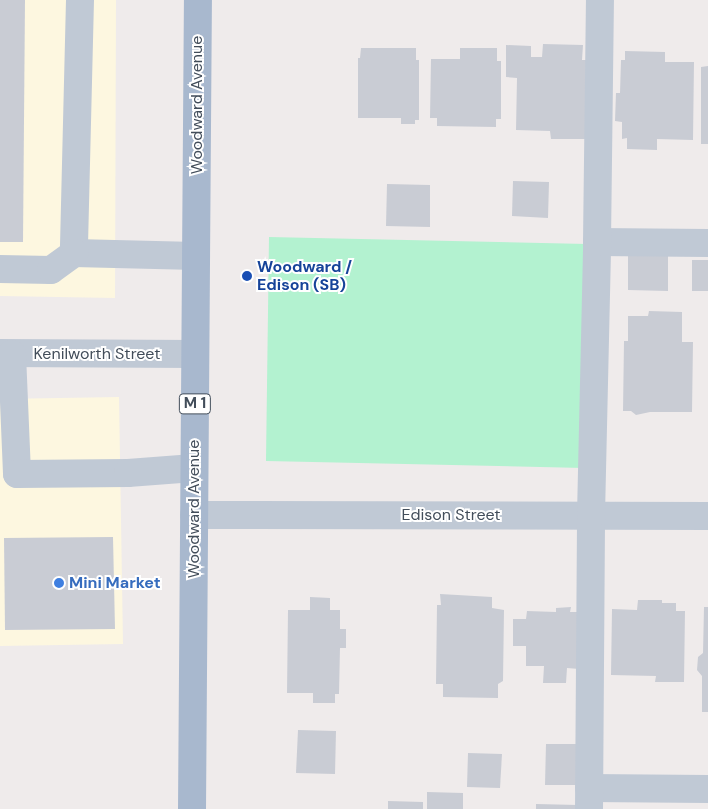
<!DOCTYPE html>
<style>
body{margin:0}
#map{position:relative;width:708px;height:809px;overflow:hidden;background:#efebeb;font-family:"DM Sans",sans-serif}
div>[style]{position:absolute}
.commercial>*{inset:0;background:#fdf7e0}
.green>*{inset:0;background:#b3f2d0}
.building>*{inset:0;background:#c9ccd4}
.minor>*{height:28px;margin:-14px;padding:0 14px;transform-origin:14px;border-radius:14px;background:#c0c9d5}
.major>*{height:28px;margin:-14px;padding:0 14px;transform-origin:14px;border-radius:14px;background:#a8b8ce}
.dots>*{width:14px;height:14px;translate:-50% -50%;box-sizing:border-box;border:2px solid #fff;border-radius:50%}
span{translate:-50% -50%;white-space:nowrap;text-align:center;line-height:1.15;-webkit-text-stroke:4px #fff;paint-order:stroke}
.shield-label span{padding:1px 4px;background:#fff;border:1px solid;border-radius:4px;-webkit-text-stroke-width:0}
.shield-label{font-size:15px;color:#424d5a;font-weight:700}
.street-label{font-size:16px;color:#424d5a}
.transit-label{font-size:16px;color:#164399;font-weight:700}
.left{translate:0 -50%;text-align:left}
.shop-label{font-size:16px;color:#366cbe;font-weight:700}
</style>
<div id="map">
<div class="commercial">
<div style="clip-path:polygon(0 0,116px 0,115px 298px,0 296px)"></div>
<div style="clip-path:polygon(119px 397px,123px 644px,0 646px,0 399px)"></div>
</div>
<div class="green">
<div style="clip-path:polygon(269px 237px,587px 244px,584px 468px,266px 461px)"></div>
</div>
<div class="building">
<div style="clip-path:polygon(0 0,25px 0,23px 242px,0 242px)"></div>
<div style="clip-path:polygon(543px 44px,583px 45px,582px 60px,586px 60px,585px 139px,551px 139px,550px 131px,516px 130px,517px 78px,506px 77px,506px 45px,531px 46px,531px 57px,542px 57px)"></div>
<div style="clip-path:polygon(361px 48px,416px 48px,416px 60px,419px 60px,419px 120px,415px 120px,415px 124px,401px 124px,401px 118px,358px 118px,358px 58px,360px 58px)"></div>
<div style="clip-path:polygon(460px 48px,497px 48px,497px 61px,501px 61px,501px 119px,496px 119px,496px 127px,437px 126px,437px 118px,430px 118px,431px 59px,460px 59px)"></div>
<div style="clip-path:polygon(625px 51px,665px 52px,665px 62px,694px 62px,693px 140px,657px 139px,657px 150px,627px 149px,627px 138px,622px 139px,622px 122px,615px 121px,616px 93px,620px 93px,621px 60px,625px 60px)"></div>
<div style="clip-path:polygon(708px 66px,708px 144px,701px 144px,701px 67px)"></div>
<div style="clip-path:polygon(513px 181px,549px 182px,548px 218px,512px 216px)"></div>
<div style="clip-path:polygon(387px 184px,430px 185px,430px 227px,386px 226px)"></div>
<div style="clip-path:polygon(628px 253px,668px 253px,668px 291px,628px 290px)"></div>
<div style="clip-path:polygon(692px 260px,708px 260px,708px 291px,692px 291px)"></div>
<div style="clip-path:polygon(649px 311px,682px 312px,682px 342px,693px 342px,692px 412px,650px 412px,636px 415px,631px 411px,623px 411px,624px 341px,628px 341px,628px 316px,648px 316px)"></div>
<div style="clip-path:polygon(113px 537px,115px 629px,5px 630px,4px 538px)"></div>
<div style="clip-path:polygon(440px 594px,492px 597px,492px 608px,504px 610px,503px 681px,498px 684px,498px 698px,443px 697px,443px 684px,436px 684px,437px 605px,441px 605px)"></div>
<div style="clip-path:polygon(310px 597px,330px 598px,330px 610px,340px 610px,340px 629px,346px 629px,346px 648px,340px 648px,339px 694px,335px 694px,335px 703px,313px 703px,313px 693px,287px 693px,288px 610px,310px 610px)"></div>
<div style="clip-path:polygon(638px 600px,662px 600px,662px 603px,676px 603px,676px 611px,685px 611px,684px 682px,655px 682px,656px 676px,611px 675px,612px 609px,637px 610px)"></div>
<div style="clip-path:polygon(571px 607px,570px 612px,579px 612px,579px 669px,567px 668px,566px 683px,543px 683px,544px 666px,526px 666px,526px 646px,513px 646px,513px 619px,526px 619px,527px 611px,556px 612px,556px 608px)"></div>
<div style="clip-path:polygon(704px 607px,708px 607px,708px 712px,702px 712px,702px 676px,697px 670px,698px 657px,703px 653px)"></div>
<div style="clip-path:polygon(298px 730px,336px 731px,335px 774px,296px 773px)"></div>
<div style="clip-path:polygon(546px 744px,580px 744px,580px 785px,545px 785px)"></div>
<div style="clip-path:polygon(468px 753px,502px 754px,500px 788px,467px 787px)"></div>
<div style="clip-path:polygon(427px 792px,463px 793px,463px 809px,427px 809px)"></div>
<div style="clip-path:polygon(388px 801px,423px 802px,423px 809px,388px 809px)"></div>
<div style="clip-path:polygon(536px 804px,578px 805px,578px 809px,536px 809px)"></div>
</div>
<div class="minor">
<div style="left:80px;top:0;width:253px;rotate:91.4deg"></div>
<div style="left:74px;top:253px;width:122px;rotate:1.4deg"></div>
<div style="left:597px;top:242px;width:111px;rotate:0.5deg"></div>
<div style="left:0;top:269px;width:51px;rotate:1.1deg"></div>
<div style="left:51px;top:270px;width:29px;rotate:-36deg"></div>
<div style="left:0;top:353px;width:195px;rotate:0.3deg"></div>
<div style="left:12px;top:354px;width:120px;rotate:87.6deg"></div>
<div style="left:17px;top:474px;width:111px;rotate:-0.5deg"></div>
<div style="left:128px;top:473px;width:66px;rotate:-4.3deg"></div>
<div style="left:194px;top:515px;width:514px;rotate:0.11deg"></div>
<div style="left:589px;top:788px;width:119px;rotate:0.5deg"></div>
<div style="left:589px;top:809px;width:294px;rotate:-89.6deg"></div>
<div style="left:591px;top:515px;width:273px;rotate:-88.7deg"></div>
<div style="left:597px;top:242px;width:242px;rotate:-89.3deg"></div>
</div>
<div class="major">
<div style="left:192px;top:809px;width:809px;rotate:-89.58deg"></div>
</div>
<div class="dots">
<div style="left:247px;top:276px;background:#1a4fb4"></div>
<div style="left:59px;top:583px;background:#3f7fe0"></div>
</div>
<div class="shield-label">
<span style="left:195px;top:404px">M 1</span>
</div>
<div class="street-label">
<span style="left:197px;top:105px;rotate:-90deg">Woodward Avenue</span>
<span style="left:97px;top:354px">Kenilworth Street</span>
<span style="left:194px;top:509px;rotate:-90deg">Woodward Avenue</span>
<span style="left:451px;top:515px">Edison Street</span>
</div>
<div class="transit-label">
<span class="left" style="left:257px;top:276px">Woodward /<br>Edison (SB)</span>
</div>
<div class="shop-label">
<span class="left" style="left:69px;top:583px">Mini Market</span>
</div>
</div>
